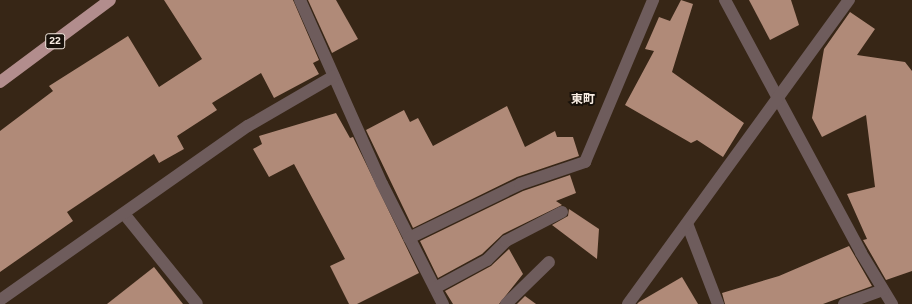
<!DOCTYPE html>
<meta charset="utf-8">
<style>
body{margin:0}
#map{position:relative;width:912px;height:304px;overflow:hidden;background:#372616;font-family:Figtree,"Noto Sans JP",sans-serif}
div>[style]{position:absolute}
.building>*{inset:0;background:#b08a78}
.street>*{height:12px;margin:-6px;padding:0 6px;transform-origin:6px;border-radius:6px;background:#6e5c5c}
.primary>*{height:12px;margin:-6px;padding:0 6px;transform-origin:6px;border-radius:6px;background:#b28d8d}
span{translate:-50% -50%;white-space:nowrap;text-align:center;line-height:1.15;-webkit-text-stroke:4px #18110a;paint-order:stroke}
.shield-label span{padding:1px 3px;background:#18110a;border:1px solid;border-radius:3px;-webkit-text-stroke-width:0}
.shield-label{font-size:10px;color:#f7ece2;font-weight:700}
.neighbourhood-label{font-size:12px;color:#f7ece2;font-weight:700}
</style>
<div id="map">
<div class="building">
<div style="clip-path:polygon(164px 0,293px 0,319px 60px,313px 63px,319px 74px,274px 98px,261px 73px,212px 103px,217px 110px,177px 136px,184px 149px,159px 163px,154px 154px,67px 212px,73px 221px,0 272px,0 131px,53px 91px,49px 86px,128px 36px,159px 87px,202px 59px)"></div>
<div style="clip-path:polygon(308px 0,336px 0,358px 39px,332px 53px)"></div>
<div style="clip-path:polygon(681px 0,693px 4px,672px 72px,744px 123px,723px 157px,697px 140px,691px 143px,625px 105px,654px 51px,645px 49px,659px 17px,670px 21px)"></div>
<div style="clip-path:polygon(749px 0,791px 0,799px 25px,770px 40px)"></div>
<div style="clip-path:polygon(850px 12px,875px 29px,857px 55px,905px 62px,912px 71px,912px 271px,886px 280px,863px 240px,867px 239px,847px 194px,875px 187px,866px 115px,822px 137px,812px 118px,824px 49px)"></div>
<div style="clip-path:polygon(507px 106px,525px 147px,555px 131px,557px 137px,573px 137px,579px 156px,517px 177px,413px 228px,366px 130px,404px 110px,410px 122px,418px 118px,433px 146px)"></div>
<div style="clip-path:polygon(336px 113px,350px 138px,353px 137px,419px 273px,357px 304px,349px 304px,330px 266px,345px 259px,294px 164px,269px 177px,253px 149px,262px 144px,259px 136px)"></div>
<div style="clip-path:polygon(570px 175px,576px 193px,556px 201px,562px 205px,503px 234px,482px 254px,438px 278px,420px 241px,523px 191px)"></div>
<div style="clip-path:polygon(569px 209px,599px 229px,597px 259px,552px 225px,568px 216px)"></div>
<div style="clip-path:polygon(849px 246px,872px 286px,823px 304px,725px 304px,722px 293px,779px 276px)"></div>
<div style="clip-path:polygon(509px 249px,523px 274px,499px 304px,453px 304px,445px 291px,491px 266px)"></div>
<div style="clip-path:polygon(154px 267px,183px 304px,107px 304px)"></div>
<div style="clip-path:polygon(682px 277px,698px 304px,637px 304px,639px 302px)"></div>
<div style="clip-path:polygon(525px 296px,536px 304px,517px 304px)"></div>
</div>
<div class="street">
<div style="left:300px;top:0;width:201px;rotate:66deg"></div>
<div style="left:382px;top:184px;width:135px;rotate:63.1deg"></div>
<div style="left:725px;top:0;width:287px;rotate:61.7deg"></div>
<div style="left:861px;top:253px;width:60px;rotate:58.7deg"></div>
<div style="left:125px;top:215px;width:114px;rotate:51deg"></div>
<div style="left:688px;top:226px;width:84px;rotate:69deg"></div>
<div style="left:409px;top:238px;width:123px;rotate:-25.9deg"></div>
<div style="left:520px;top:184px;width:69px;rotate:-18.7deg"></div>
<div style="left:585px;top:162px;width:176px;rotate:-67.2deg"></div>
<div style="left:435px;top:288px;width:59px;rotate:-28.3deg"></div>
<div style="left:487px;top:260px;width:27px;rotate:-45deg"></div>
<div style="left:506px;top:241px;width:63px;rotate:-27.4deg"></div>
<div style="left:0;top:300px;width:303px;rotate:-35.1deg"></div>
<div style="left:248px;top:126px;width:99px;rotate:-30.2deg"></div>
<div style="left:506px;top:304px;width:60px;rotate:-44.3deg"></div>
<div style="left:628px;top:304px;width:376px;rotate:-54deg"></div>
<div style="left:844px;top:304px;width:41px;rotate:-19.7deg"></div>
</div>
<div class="primary">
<div style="left:0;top:82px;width:137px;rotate:-36.7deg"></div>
</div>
<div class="shield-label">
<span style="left:55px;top:41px">22</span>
</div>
<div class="neighbourhood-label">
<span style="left:583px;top:100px">東町</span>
</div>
</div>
